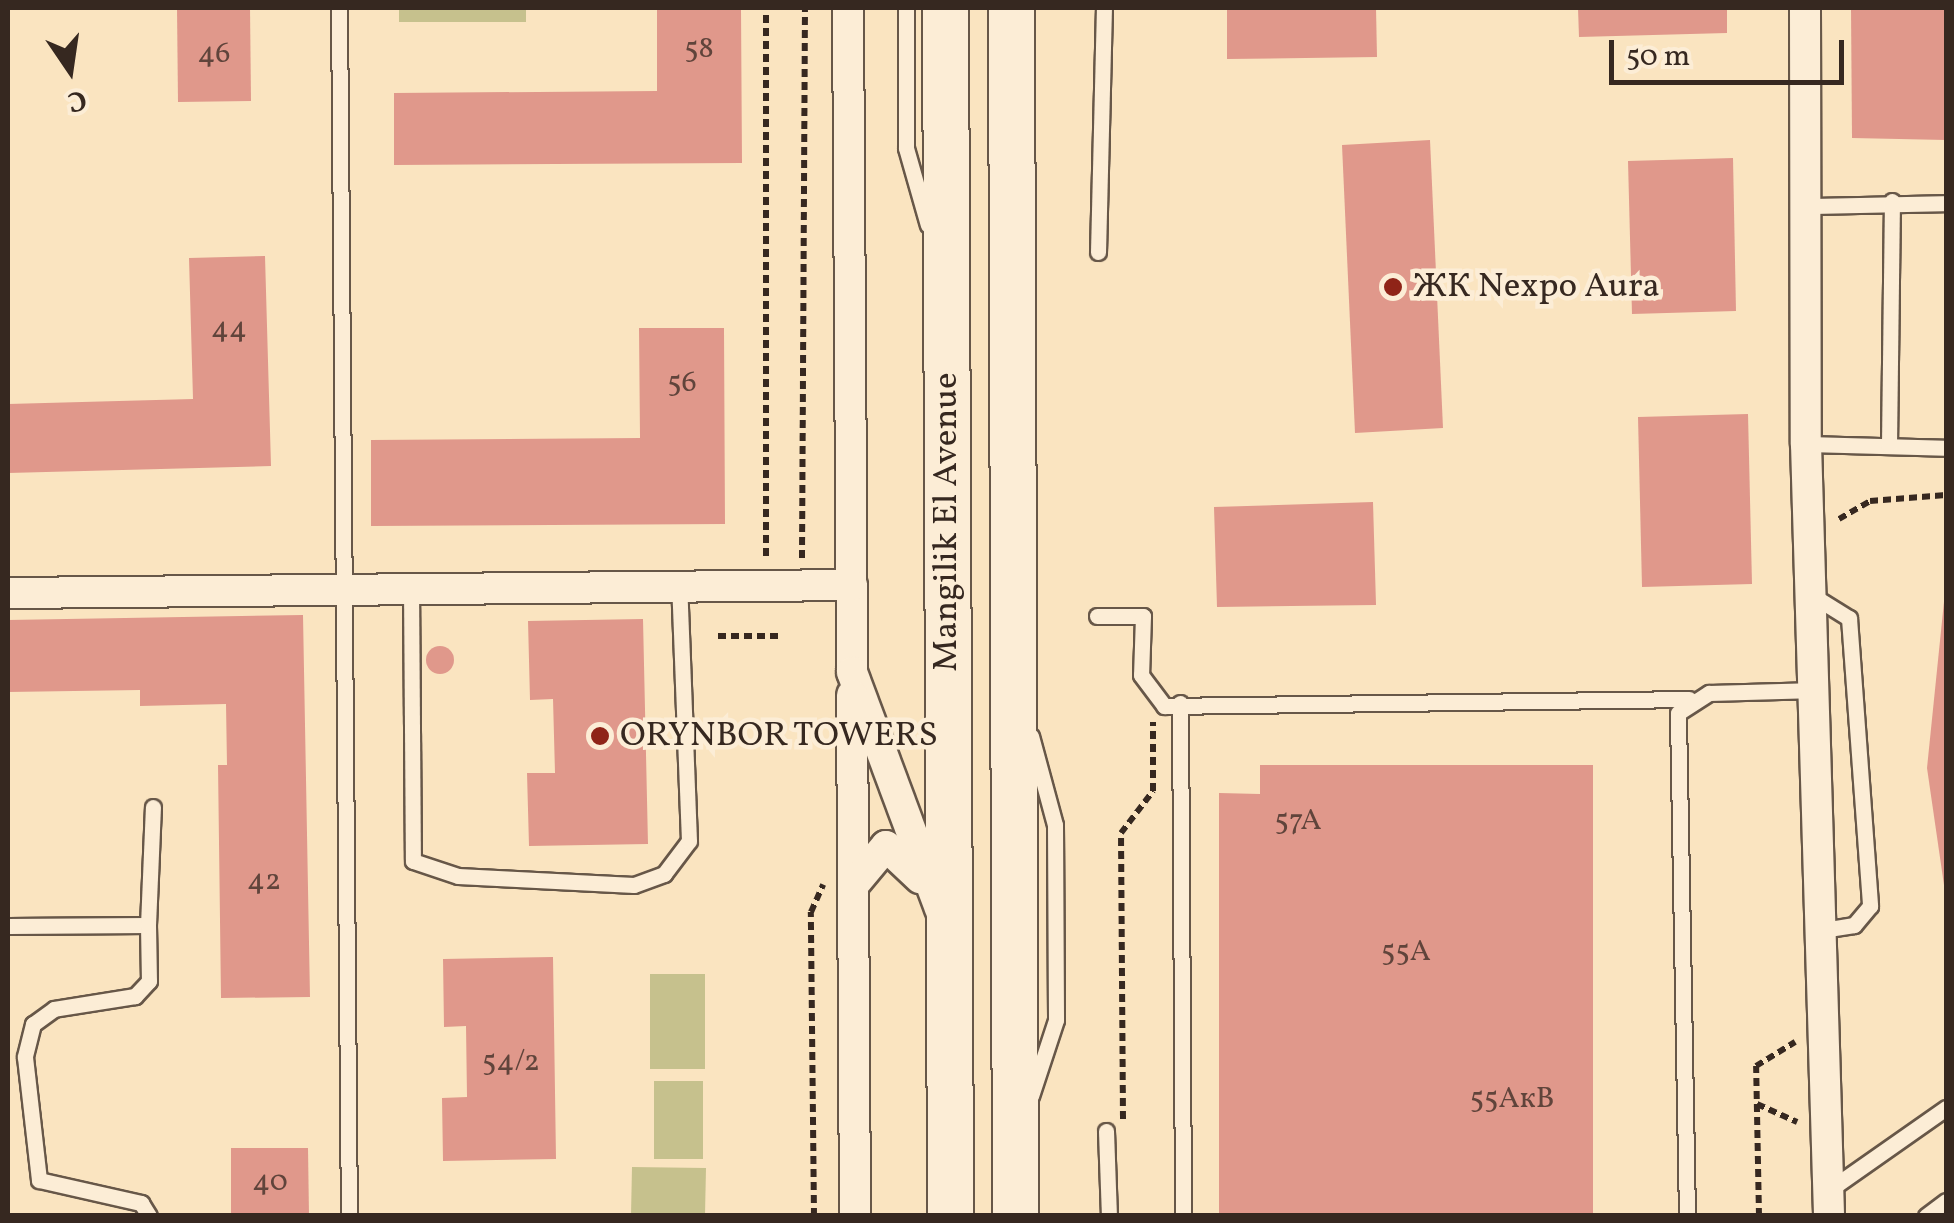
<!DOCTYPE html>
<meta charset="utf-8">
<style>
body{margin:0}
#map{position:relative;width:1954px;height:1223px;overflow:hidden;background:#fae4c0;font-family:Vollkorn,serif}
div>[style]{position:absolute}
.green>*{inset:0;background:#c6c18d}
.building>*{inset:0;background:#e0988b}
.round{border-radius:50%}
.path>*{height:6px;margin-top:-3px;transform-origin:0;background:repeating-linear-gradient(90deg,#362820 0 8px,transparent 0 13px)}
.roads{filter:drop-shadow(2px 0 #675748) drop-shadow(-2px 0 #675748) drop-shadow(0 2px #675748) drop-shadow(0 -2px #675748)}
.lane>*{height:15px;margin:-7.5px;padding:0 7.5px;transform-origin:7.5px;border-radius:7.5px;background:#fcedd6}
.street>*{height:30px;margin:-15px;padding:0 15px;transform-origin:15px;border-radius:15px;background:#fcedd6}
.secondary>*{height:45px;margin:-22.5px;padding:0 22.5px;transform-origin:22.5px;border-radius:22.5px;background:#fcedd6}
.dots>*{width:28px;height:28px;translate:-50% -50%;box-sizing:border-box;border:5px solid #fcedd6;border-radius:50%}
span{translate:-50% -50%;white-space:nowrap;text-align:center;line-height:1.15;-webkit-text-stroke:9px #fcedd6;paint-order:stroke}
.number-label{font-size:30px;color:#60443b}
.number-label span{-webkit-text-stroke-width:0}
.poi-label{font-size:35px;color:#362820}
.left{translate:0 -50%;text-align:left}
.street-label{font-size:35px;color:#362820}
.frame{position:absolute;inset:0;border:10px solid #362820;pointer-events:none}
.north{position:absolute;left:20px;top:20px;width:100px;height:100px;-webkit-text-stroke:8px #fcedd6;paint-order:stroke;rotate:167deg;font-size:28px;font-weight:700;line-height:40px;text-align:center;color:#362820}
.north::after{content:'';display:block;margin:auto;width:35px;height:45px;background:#362820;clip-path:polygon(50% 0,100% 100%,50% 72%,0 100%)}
.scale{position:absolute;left:1609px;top:40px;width:235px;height:45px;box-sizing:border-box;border:5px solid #362820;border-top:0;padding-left:12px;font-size:30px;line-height:35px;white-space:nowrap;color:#362820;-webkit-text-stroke:8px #fcedd6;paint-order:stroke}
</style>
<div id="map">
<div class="green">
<div style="clip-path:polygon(399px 8px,526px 8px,526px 22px,399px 22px)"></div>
<div style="clip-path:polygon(650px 974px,705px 974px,705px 1069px,650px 1069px)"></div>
<div style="clip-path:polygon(654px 1081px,703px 1081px,703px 1159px,654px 1159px)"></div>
<div style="clip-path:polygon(632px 1167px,706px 1168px,705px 1215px,631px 1215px)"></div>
</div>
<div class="building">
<div style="clip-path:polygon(177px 8px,250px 8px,251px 101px,178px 102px)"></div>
<div style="clip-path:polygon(657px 8px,741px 8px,742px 163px,394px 165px,394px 93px,657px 91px)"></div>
<div style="clip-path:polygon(1227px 8px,1376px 8px,1377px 57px,1227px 59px)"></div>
<div style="clip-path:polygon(1578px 8px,1727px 8px,1727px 33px,1579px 37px)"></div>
<div style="clip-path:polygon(1851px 8px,1946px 8px,1946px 140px,1852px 138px)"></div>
<div style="clip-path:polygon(1430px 140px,1443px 428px,1355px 433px,1342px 145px)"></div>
<div style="clip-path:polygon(1733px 158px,1736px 311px,1632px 314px,1628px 161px)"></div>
<div style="clip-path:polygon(265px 256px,271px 466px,8px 473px,8px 404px,193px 399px,189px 258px)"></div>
<div style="clip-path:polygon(639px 328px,724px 328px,725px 524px,371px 526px,371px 440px,640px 438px)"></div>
<div style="clip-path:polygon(1748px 414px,1752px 584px,1642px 587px,1638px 417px)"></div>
<div style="clip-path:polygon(1373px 502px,1376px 605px,1217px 607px,1214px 507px)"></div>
<div style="clip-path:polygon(1946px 582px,1946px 892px,1945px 892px,1927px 768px)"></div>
<div style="clip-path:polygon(303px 615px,310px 997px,221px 998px,218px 765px,227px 765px,226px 704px,140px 706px,140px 690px,8px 692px,8px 620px)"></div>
<div style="clip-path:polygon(643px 619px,648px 844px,529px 846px,527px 773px,555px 773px,553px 699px,530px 700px,528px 621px)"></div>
<div class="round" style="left:426px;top:646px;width:28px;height:28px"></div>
<div style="clip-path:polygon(1260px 765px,1593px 765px,1593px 1216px,1219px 1216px,1219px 793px,1260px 794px)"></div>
<div style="clip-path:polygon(553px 957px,556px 1159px,443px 1161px,442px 1098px,467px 1097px,466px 1026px,444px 1027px,443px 959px)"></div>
<div style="clip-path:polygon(231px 1148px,308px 1148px,309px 1216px,231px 1216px)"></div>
</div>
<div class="path">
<div style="left:1839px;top:519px;width:36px;rotate:-30deg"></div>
<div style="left:1870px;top:501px;width:76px;rotate:-4.5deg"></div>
<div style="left:766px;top:556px;width:548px;rotate:-90deg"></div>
<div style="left:802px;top:558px;width:550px;rotate:-89.69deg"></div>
<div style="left:718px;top:636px;width:62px"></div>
<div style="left:1757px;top:1104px;width:44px;rotate:24.2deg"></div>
<div style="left:1123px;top:1119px;width:286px;rotate:-90.4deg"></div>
<div style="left:1121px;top:833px;width:53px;rotate:-52.7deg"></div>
<div style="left:1153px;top:791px;width:69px;rotate:-90deg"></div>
<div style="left:814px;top:1216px;width:304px;rotate:-90.6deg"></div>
<div style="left:811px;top:912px;width:30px;rotate:-66deg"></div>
<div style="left:1759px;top:1216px;width:150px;rotate:-91.1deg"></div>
<div style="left:1756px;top:1066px;width:46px;rotate:-31.6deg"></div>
</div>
<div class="roads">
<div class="lane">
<div style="left:339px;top:8px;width:1208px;rotate:89.53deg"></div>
<div style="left:906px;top:8px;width:140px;rotate:90deg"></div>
<div style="left:906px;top:148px;width:80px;rotate:74.1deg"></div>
<div style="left:1808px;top:206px;width:138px;rotate:-1.2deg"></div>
<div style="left:1098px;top:252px;width:244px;rotate:-88.6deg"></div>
<div style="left:1806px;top:444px;width:140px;rotate:1.6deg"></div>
<div style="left:1889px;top:445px;width:244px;rotate:-89.3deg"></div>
<div style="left:411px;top:585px;width:276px;rotate:89.6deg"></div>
<div style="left:413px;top:861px;width:47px;rotate:18.4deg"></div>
<div style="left:458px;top:876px;width:176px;rotate:2.9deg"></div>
<div style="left:634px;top:885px;width:32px;rotate:-20deg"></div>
<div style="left:664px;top:874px;width:41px;rotate:-52.9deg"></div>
<div style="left:689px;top:841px;width:256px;rotate:-92.2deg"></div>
<div style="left:1815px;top:597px;width:40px;rotate:32deg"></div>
<div style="left:1849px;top:618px;width:289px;rotate:85.8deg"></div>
<div style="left:1870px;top:906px;width:25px;rotate:130deg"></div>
<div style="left:1854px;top:925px;width:31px;rotate:171deg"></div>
<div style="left:1097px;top:616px;width:46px"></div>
<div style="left:1143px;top:616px;width:59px;rotate:91.9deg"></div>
<div style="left:1141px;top:675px;width:39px;rotate:53deg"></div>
<div style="left:1164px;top:706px;width:525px;rotate:-0.76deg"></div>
<div style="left:1180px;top:703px;width:513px;rotate:89.66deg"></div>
<div style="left:1031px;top:736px;width:92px;rotate:74.9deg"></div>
<div style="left:1055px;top:825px;width:195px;rotate:89.7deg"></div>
<div style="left:1056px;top:1020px;width:80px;rotate:108.2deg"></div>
<div style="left:148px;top:925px;width:56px;rotate:89deg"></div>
<div style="left:149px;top:981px;width:21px;rotate:133deg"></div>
<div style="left:135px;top:996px;width:82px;rotate:170.9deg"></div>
<div style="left:54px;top:1009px;width:26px;rotate:144deg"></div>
<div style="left:33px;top:1024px;width:34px;rotate:104deg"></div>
<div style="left:25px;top:1057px;width:124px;rotate:83.5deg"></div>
<div style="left:39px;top:1180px;width:105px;rotate:12.7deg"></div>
<div style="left:141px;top:1203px;width:15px;rotate:58deg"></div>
<div style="left:8px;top:926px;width:140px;rotate:-0.4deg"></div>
<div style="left:148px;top:925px;width:118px;rotate:-87.6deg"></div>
<div style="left:1106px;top:1131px;width:85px;rotate:88deg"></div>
<div style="left:1829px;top:1190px;width:143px;rotate:-35deg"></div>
<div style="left:1687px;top:1216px;width:503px;rotate:-91.03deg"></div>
<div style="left:1678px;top:713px;width:37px;rotate:-33deg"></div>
<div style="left:1709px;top:693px;width:108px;rotate:-1.6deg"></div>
<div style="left:1926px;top:1216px;width:25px;rotate:-37deg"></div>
</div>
<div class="street">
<div style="left:848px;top:8px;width:664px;rotate:89.65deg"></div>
<div style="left:852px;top:672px;width:253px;rotate:69.6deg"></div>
<div style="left:1805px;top:8px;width:436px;rotate:89.9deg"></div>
<div style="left:1806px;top:444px;width:772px;rotate:88.29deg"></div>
<div style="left:8px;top:593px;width:844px;rotate:-0.54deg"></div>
<div style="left:852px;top:695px;width:521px;rotate:89.67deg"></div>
<div style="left:855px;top:883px;width:48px;rotate:-50deg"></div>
<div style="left:886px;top:846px;width:47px;rotate:43.3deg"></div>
</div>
<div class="secondary">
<div style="left:945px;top:8px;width:1208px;rotate:89.76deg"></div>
<div style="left:1011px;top:8px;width:1208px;rotate:89.81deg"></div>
</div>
</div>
<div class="dots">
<div style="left:1393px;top:287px;background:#8f2418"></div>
<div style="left:600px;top:736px;background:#8f2418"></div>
</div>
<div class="number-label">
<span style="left:699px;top:49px">58</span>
<span style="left:214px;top:54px">46</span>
<span style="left:229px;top:329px">44</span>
<span style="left:682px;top:383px">56</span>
<span style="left:1298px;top:821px">57А</span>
<span style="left:264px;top:881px">42</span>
<span style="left:1406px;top:952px">55А</span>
<span style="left:511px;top:1062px">54/2</span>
<span style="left:1512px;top:1099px">55АкB</span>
<span style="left:270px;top:1182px">40</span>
</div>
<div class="poi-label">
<span class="left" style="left:1413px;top:287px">ЖК Nexpo Aura</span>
<span class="left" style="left:620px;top:736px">ORYNBOR TOWERS</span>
</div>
<div class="street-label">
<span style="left:947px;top:522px;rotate:-90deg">Mangilik El Avenue</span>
</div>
<div class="frame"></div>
<div class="north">С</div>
<div class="scale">50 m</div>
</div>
